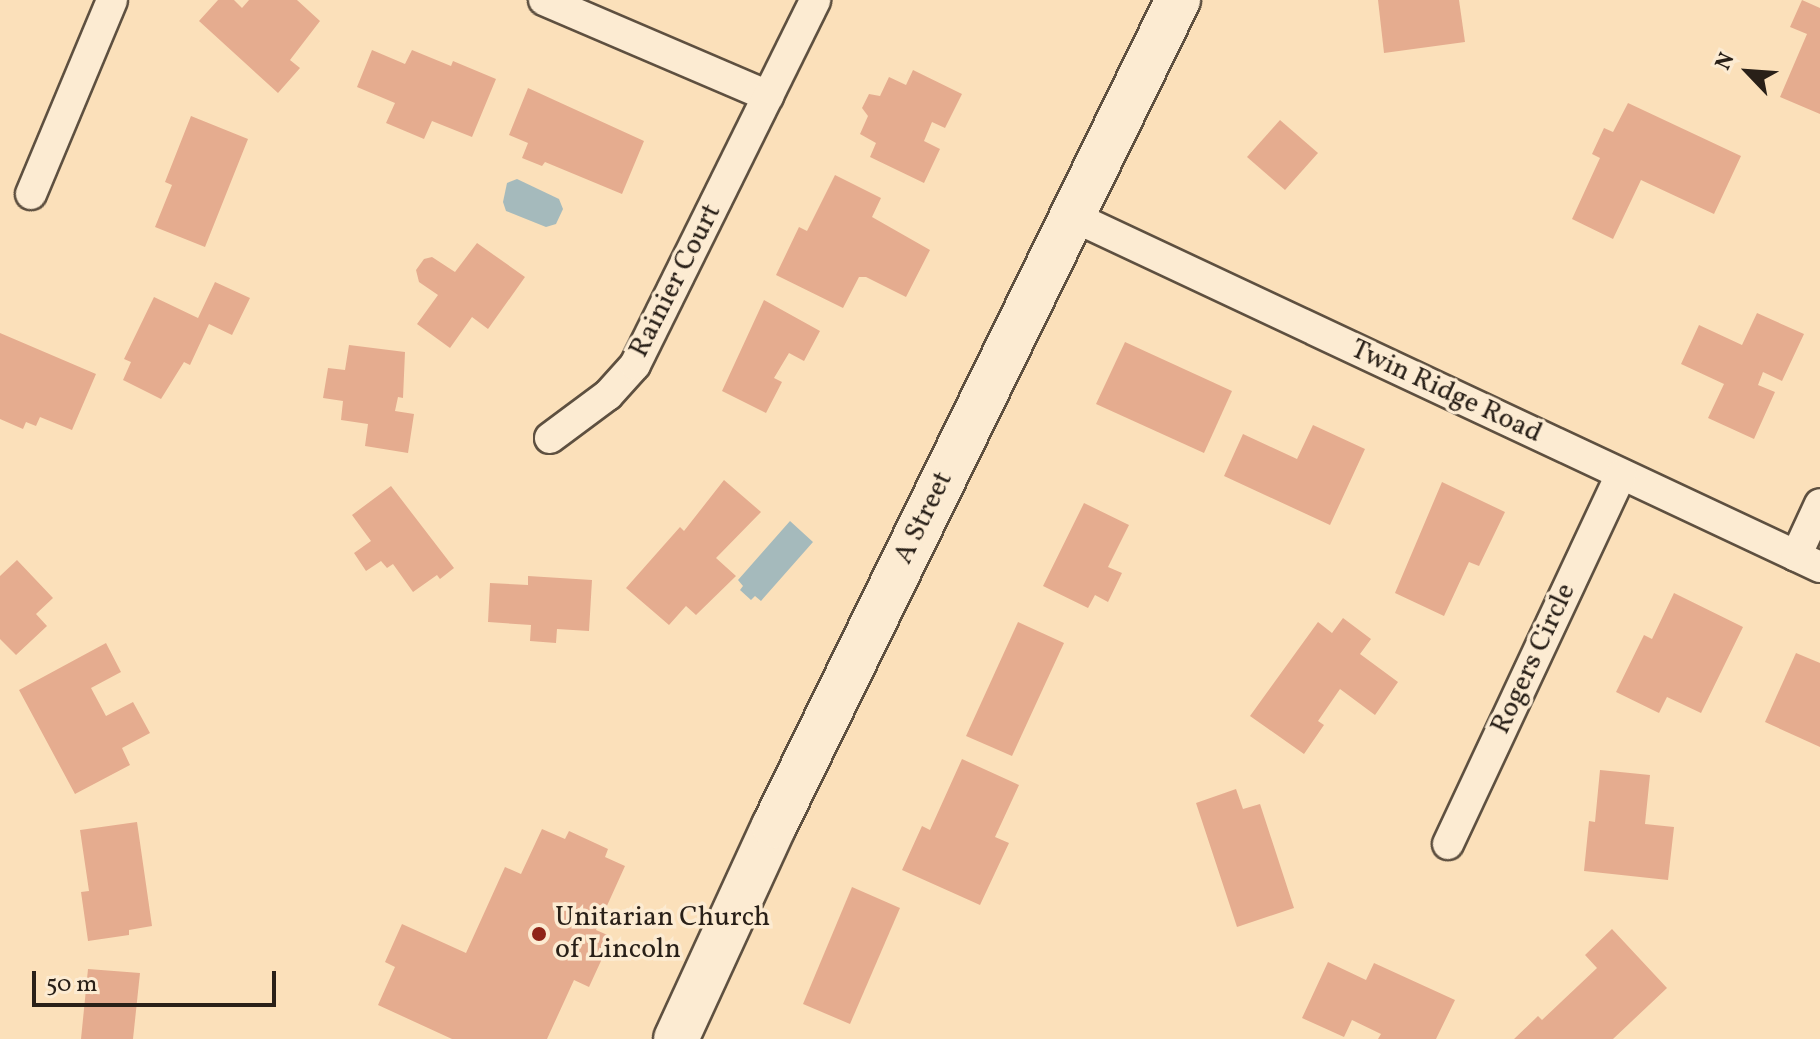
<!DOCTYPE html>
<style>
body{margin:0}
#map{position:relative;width:1820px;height:1039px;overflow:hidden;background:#fbe0ba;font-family:Vollkorn,serif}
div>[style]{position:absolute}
.water>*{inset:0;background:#a5babc}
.building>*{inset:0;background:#e5ac8f}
.roads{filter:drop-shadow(2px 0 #5e5040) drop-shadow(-2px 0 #5e5040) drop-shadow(0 2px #5e5040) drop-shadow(0 -2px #5e5040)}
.street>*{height:30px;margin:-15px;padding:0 15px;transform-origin:15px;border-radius:15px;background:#fcebd2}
.secondary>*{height:44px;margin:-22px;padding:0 22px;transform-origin:22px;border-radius:22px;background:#fcebd2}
.dots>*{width:22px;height:22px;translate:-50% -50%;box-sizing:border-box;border:4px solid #fcebd2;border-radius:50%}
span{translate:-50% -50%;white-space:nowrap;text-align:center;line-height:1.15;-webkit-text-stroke:7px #fcebd2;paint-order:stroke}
.street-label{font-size:28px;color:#292018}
.poi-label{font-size:28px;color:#292018}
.left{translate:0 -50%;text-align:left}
.north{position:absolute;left:1708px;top:32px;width:80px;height:80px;-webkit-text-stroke:6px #fcebd2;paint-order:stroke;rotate:295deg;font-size:22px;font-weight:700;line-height:32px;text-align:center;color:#292018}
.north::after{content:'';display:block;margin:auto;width:28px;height:36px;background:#292018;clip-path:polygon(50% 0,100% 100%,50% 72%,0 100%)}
.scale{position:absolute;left:32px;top:971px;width:244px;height:36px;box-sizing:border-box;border:4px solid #292018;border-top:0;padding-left:10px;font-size:24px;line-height:28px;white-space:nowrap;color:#292018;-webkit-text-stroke:6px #fcebd2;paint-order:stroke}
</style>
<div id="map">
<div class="water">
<div style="clip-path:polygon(517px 179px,559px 199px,563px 209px,556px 224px,546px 227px,506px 211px,503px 202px,507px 183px)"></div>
<div style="clip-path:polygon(790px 521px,813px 542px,761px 601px,755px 596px,751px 600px,740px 590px,743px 586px,738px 580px)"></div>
</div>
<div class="building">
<div style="clip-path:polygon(218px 0,234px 0,242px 8px,249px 0,297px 0,320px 21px,290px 60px,300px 68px,278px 93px,199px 21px)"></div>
<div style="clip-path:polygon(1378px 0,1459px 0,1465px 42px,1384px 53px)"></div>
<div style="clip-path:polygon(1802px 0,1820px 8px,1820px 114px,1780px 97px,1807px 34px,1790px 27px)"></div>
<div style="clip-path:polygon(372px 50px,405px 64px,412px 50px,451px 66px,453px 61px,496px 79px,472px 137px,432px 121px,424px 139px,386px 123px,395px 103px,357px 87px)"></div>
<div style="clip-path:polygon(913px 70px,962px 94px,945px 128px,932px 122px,924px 141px,940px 149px,924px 183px,870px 157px,876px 143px,860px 134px,868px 116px,862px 108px,869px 94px,880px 96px,889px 77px,906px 85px)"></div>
<div style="clip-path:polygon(528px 88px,644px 141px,622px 194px,545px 162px,542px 166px,522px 158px,528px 143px,509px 135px)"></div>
<div style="clip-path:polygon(1628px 103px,1741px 156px,1714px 214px,1641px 180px,1613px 239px,1572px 219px,1600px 158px,1592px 154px,1604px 128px,1613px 132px)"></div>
<div style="clip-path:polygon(191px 116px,248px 139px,205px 247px,155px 227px,172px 185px,165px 182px)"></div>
<div style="clip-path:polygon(1280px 120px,1318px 153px,1285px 190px,1247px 157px)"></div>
<div style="clip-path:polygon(835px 175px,881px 198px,872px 217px,930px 250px,906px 297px,866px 277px,859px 277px,843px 308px,776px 275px,799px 227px,807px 231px)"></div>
<div style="clip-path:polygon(477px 243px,525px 277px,488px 329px,472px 317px,450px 348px,417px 324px,438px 295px,419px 282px,416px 270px,424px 259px,432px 257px,455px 272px)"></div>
<div style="clip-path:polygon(215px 282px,250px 298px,232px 335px,209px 324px,190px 365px,184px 362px,161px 399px,123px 380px,131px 362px,124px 359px,154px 297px,198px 318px)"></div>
<div style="clip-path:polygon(764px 300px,820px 331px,804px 361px,789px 353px,774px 378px,782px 382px,766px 413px,722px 391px)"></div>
<div style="clip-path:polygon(1757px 313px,1804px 334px,1782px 381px,1763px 372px,1758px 385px,1775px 392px,1754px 439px,1708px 418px,1724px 384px,1681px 364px,1699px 325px,1742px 345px)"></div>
<div style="clip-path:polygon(0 333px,96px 374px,72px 430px,40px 417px,36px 426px,26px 422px,23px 429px,0 419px)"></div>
<div style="clip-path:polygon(1125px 342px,1232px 391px,1204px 453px,1096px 404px)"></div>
<div style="clip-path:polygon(349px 345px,405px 352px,403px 398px,398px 397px,395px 411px,414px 414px,408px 453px,365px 446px,368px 424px,341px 420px,343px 401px,323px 398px,328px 368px,345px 370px)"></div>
<div style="clip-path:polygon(1313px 425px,1365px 449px,1330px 525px,1224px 476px,1243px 434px,1297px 459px)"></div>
<div style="clip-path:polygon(724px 480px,761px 512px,716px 558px,736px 576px,696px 615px,686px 606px,669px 625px,626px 588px,680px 527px,684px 531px)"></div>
<div style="clip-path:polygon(1442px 482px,1505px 512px,1479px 566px,1469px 562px,1444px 616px,1395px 593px)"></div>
<div style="clip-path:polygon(391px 486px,454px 568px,440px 579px,437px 575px,413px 592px,393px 564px,387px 568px,381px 561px,366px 571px,354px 553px,371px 541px,352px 515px)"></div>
<div style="clip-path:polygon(1084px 503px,1129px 525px,1108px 567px,1122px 573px,1108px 602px,1095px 595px,1088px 608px,1043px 586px)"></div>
<div style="clip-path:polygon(17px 560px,53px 598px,36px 614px,47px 626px,16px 655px,0 639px,0 576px)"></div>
<div style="clip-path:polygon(528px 576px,592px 580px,589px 631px,557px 629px,556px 643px,530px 641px,531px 625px,488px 622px,490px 583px,528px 585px)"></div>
<div style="clip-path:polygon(1674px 593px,1743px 627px,1701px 713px,1667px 697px,1659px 713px,1616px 692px,1644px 635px,1652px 639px)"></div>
<div style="clip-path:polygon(1343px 618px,1371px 639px,1360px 654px,1398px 682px,1375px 715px,1340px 689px,1318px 721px,1324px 725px,1304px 754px,1250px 716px,1318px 622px,1332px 633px)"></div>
<div style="clip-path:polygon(1018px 622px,1064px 643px,1012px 756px,966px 736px)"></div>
<div style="clip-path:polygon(106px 643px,121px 672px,91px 688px,106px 716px,133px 702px,150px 733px,122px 748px,130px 765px,75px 794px,19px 690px)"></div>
<div style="clip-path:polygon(1796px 653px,1820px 663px,1820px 747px,1765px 722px)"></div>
<div style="clip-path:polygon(962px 759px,1019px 785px,995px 837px,1009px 843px,980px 905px,902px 870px,922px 826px,930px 830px)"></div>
<div style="clip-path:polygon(1600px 770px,1650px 775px,1645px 824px,1674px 827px,1668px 880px,1584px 871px,1589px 821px,1595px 822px)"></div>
<div style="clip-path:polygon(1236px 789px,1243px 809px,1260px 804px,1294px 908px,1237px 927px,1196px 803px)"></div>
<div style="clip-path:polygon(137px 822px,152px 926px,129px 930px,129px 935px,88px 941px,81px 892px,89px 891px,80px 830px)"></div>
<div style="clip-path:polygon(542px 829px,565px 839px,569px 831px,608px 849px,605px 857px,625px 866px,596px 930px,612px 937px,589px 987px,574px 980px,547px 1039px,452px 1039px,378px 1005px,395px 967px,385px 962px,402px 924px,466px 953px,505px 867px,521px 874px)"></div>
<div style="clip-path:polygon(852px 887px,900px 908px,850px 1024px,803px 1004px)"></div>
<div style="clip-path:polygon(1612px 929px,1667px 988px,1613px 1039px,1514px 1039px,1538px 1016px,1542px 1020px,1597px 968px,1585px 955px)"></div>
<div style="clip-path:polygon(1328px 962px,1366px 980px,1374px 963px,1455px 1000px,1436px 1039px,1378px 1039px,1381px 1034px,1352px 1020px,1344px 1037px,1302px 1018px)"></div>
<div style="clip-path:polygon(88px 969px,140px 973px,133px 1039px,81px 1039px)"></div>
</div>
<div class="roads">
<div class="street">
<div style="left:544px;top:0;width:244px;rotate:23.2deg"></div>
<div style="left:31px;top:194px;width:210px;rotate:-67.3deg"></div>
<div style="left:1072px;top:216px;width:826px;rotate:25.14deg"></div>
<div style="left:550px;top:438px;width:72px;rotate:-36.6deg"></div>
<div style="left:608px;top:395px;width:40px;rotate:-48deg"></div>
<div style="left:635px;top:365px;width:407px;rotate:-63.7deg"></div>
<div style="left:1796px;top:556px;width:57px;rotate:-65.2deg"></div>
<div style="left:1448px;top:844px;width:408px;rotate:-64.9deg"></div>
</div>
<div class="secondary">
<div style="left:676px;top:1039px;width:234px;rotate:-65.3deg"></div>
<div style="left:774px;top:826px;width:920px;rotate:-63.94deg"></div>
</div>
</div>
<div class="dots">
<div style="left:539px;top:934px;background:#8f2418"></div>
</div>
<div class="street-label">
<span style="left:676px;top:281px;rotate:-63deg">Rainier Court</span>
<span style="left:1446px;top:392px;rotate:25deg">Twin Ridge Road</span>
<span style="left:924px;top:518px;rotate:-64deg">A Street</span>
<span style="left:1534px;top:659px;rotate:-65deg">Rogers Circle</span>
</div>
<div class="poi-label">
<span class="left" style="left:555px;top:934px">Unitarian Church<br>of Lincoln</span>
</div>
<div class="north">N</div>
<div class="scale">50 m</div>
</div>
